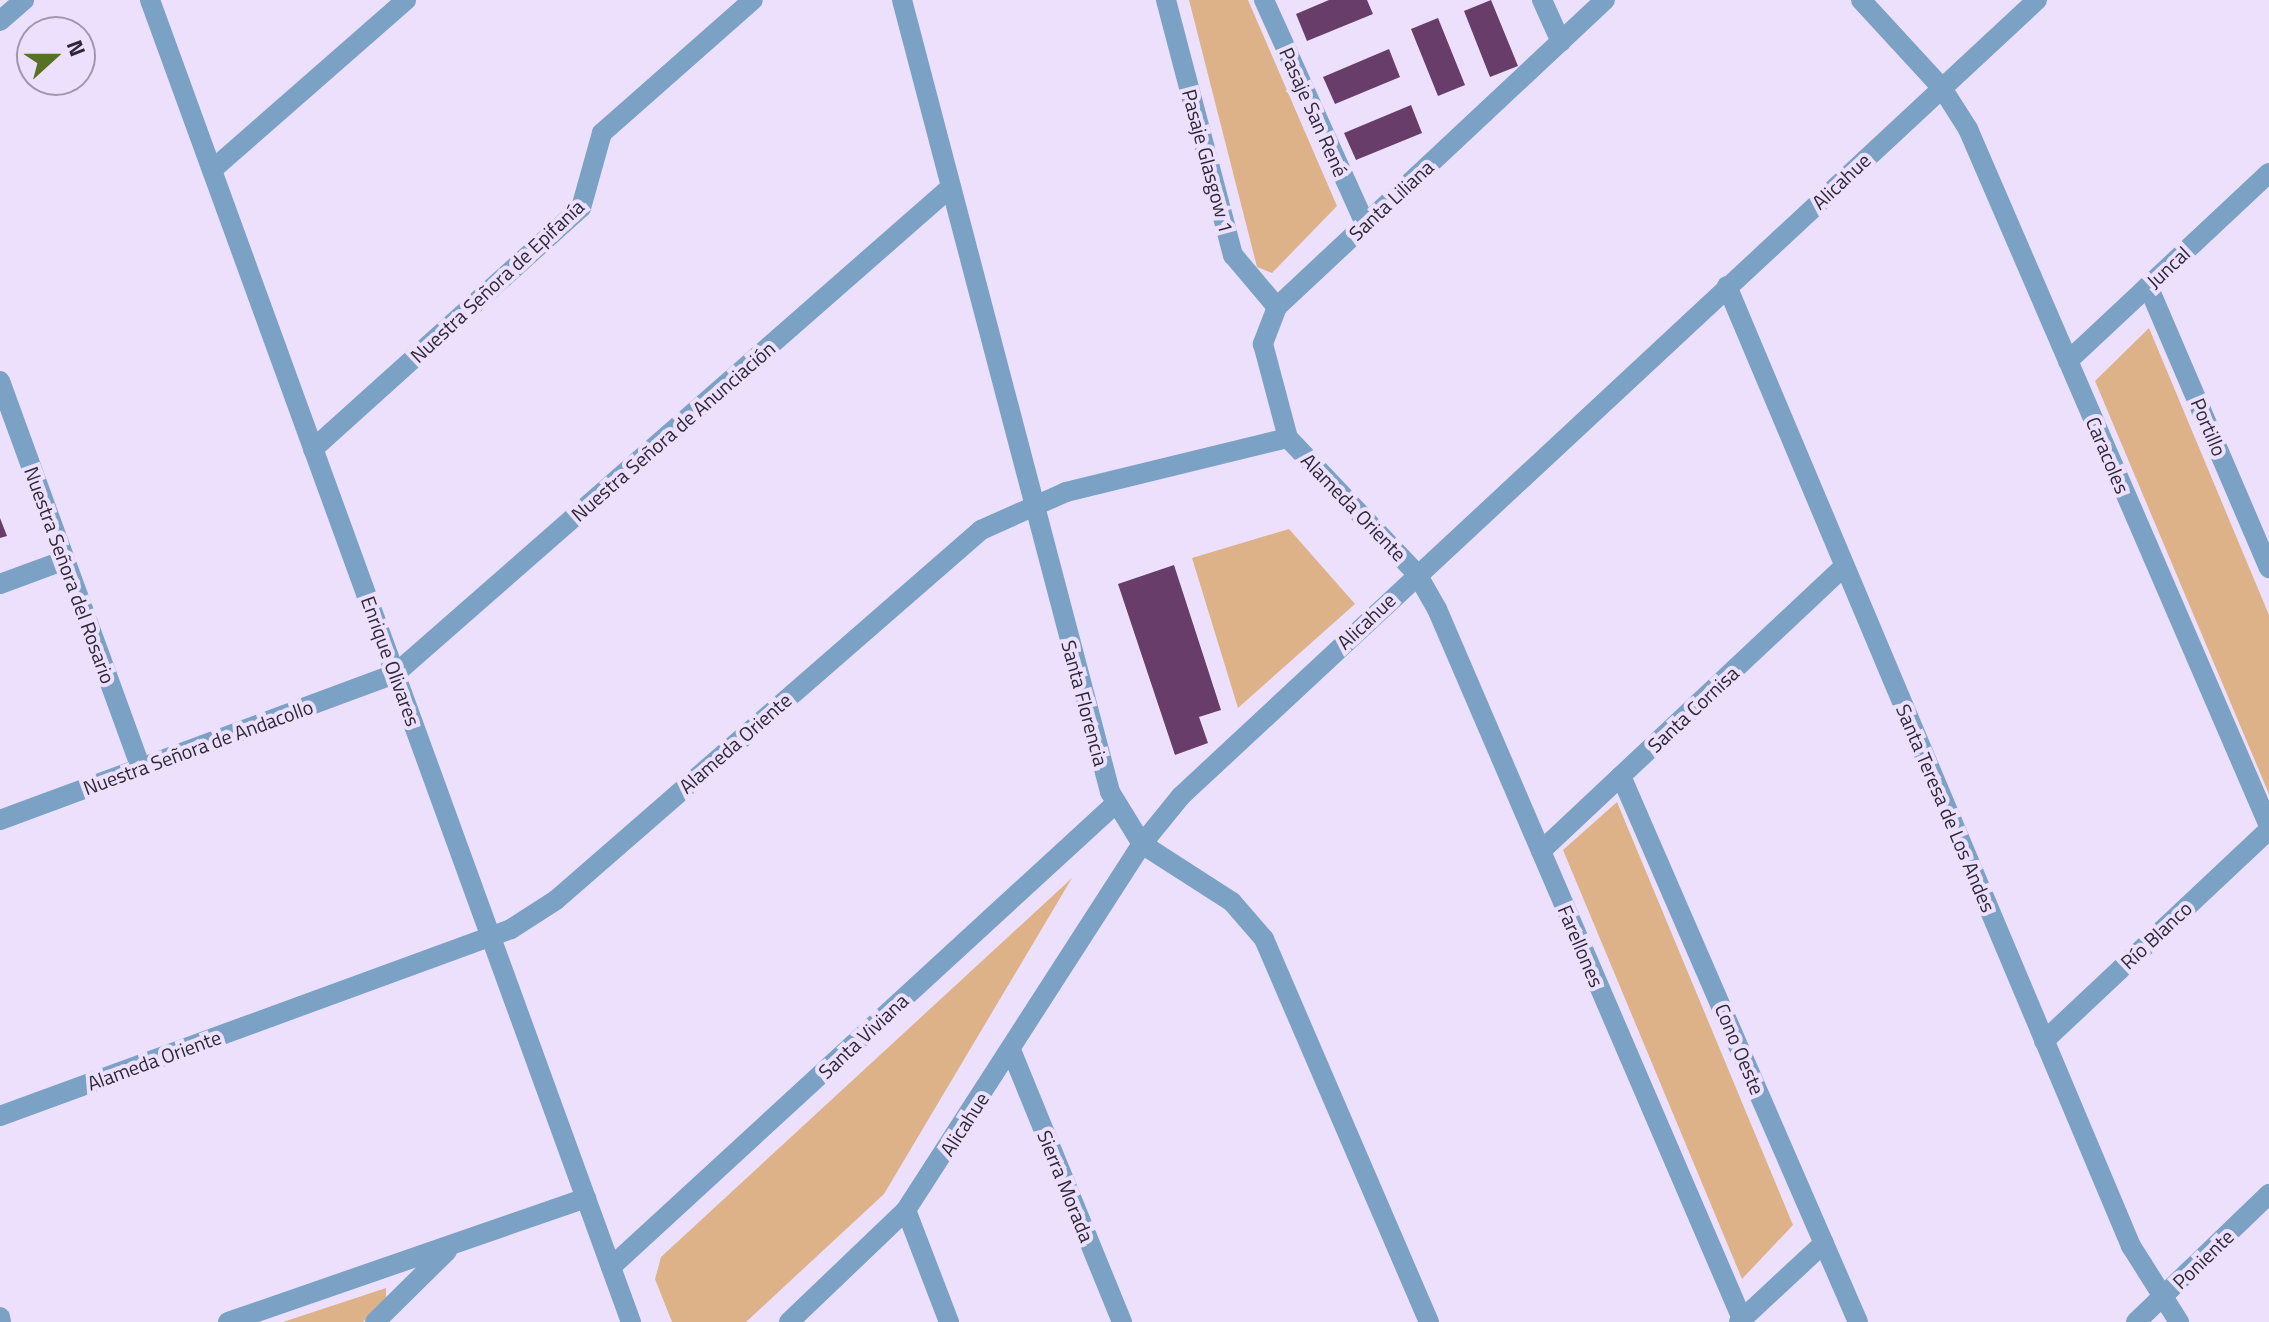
<!DOCTYPE html>
<meta charset="utf-8">
<style>
body{margin:0}
#map{position:relative;width:2269px;height:1322px;overflow:hidden;background:#ede0fd;font-family:"Titillium Web",sans-serif}
div>[style]{position:absolute}
.green>*{inset:0;background:#deb288}
.building>*{inset:0;background:#683d6a}
.minor>*{height:20px;margin:-10px;padding:0 10px;transform-origin:10px;border-radius:10px;background:#7ba2c5}
.tertiary>*{height:20px;margin:-10px;padding:0 10px;transform-origin:10px;border-radius:10px;background:#7ba2c5}
span{translate:-50% -50%;white-space:nowrap;text-align:center;line-height:1.15;-webkit-text-stroke:8px #ede0fd;paint-order:stroke}
.street-label{font-size:20px;color:#2e2836}
.north{position:absolute;left:16px;top:16px;width:80px;height:80px;box-sizing:border-box;background:#ede0fd;border:2px solid #a196ad;border-radius:50%;rotate:69deg;font-size:22px;font-weight:700;line-height:32px;text-align:center;color:#2e2836}
.north::after{content:'';display:block;margin:auto;width:28px;height:36px;background:#587225;clip-path:polygon(50% 0,100% 100%,50% 72%,0 100%)}
</style>
<div id="map">
<div class="green">
<div style="clip-path:polygon(1189px 0,1248px 0,1337px 206px,1272px 273px,1257px 267px)"></div>
<div style="clip-path:polygon(2149px 328px,2269px 615px,2269px 794px,2095px 381px)"></div>
<div style="clip-path:polygon(1289px 529px,1355px 604px,1238px 708px,1192px 558px)"></div>
<div style="clip-path:polygon(1617px 802px,1793px 1225px,1742px 1279px,1563px 850px)"></div>
<div style="clip-path:polygon(1072px 878px,884px 1194px,746px 1322px,672px 1322px,655px 1279px,661px 1257px)"></div>
<div style="clip-path:polygon(386px 1288px,386px 1300px,363px 1322px,283px 1322px)"></div>
</div>
<div class="building">
<div style="clip-path:polygon(1329px 0,1367px 0,1373px 14px,1307px 41px,1296px 14px)"></div>
<div style="clip-path:polygon(1491px 0,1518px 66px,1490px 77px,1464px 11px)"></div>
<div style="clip-path:polygon(1438px 18px,1465px 85px,1438px 96px,1411px 29px)"></div>
<div style="clip-path:polygon(1389px 49px,1400px 77px,1335px 104px,1323px 77px)"></div>
<div style="clip-path:polygon(1411px 105px,1422px 133px,1356px 160px,1344px 133px)"></div>
<div style="clip-path:polygon(0 518px,7px 536px,0 538px)"></div>
<div style="clip-path:polygon(1174px 565px,1221px 710px,1199px 717px,1208px 743px,1175px 755px,1118px 584px)"></div>
</div>
<div class="minor">
<div style="left:902px;top:0;width:819px;rotate:75.28deg"></div>
<div style="left:1110px;top:792px;width:61px;rotate:58.4deg"></div>
<div style="left:1142px;top:844px;width:107px;rotate:32.8deg"></div>
<div style="left:1232px;top:902px;width:49px;rotate:49.1deg"></div>
<div style="left:1264px;top:939px;width:417px;rotate:66.7deg"></div>
<div style="left:1166px;top:0;width:264px;rotate:75.3deg"></div>
<div style="left:1233px;top:255px;width:68px;rotate:49.8deg"></div>
<div style="left:1264px;top:0;width:246px;rotate:65.7deg"></div>
<div style="left:1542px;top:0;width:46px;rotate:65.7deg"></div>
<div style="left:1605px;top:0;width:449px;rotate:136.9deg"></div>
<div style="left:1277px;top:307px;width:40px;rotate:111deg"></div>
<div style="left:1263px;top:344px;width:97px;rotate:75.1deg"></div>
<div style="left:1288px;top:438px;width:187px;rotate:46.5deg"></div>
<div style="left:1417px;top:574px;width:40px;rotate:60.3deg"></div>
<div style="left:1437px;top:609px;width:773px;rotate:66.75deg"></div>
<div style="left:1861px;top:0;width:120px;rotate:47.4deg"></div>
<div style="left:1942px;top:88px;width:49px;rotate:57.6deg"></div>
<div style="left:1968px;top:129px;width:759px;rotate:66.64deg"></div>
<div style="left:0;top:21px;width:32px;rotate:-41deg"></div>
<div style="left:212px;top:170px;width:258px;rotate:-41.2deg"></div>
<div style="left:1727px;top:286px;width:1042px;rotate:67.18deg"></div>
<div style="left:2131px;top:1246px;width:90px;rotate:57.7deg"></div>
<div style="left:2148px;top:286px;width:307px;rotate:66.8deg"></div>
<div style="left:2068px;top:361px;width:275px;rotate:-43.1deg"></div>
<div style="left:0;top:381px;width:412px;rotate:70deg"></div>
<div style="left:313px;top:449px;width:360px;rotate:-42deg"></div>
<div style="left:581px;top:208px;width:78px;rotate:-74.4deg"></div>
<div style="left:602px;top:133px;width:201px;rotate:-41.4deg"></div>
<div style="left:0;top:584px;width:69px;rotate:-20.3deg"></div>
<div style="left:1621px;top:776px;width:595px;rotate:66.54deg"></div>
<div style="left:0;top:820px;width:421px;rotate:-20.3deg"></div>
<div style="left:395px;top:674px;width:739px;rotate:-41.22deg"></div>
<div style="left:1541px;top:851px;width:416px;rotate:-43.2deg"></div>
<div style="left:2044px;top:1041px;width:308px;rotate:-43.2deg"></div>
<div style="left:1011px;top:1050px;width:294px;rotate:67.8deg"></div>
<div style="left:0;top:1116px;width:544px;rotate:-20.1deg"></div>
<div style="left:511px;top:929px;width:54px;rotate:-32.8deg"></div>
<div style="left:556px;top:900px;width:563px;rotate:-41.04deg"></div>
<div style="left:981px;top:530px;width:93px;rotate:-24.1deg"></div>
<div style="left:1066px;top:492px;width:228px;rotate:-13.7deg"></div>
<div style="left:906px;top:1210px;width:120px;rotate:69deg"></div>
<div style="left:611px;top:1267px;width:684px;rotate:-42.57deg"></div>
<div style="left:0;top:1317px;width:5px;rotate:79deg"></div>
<div style="left:228px;top:1322px;width:379px;rotate:-19.1deg"></div>
<div style="left:375px;top:1322px;width:101px;rotate:-44.6deg"></div>
<div style="left:1739px;top:1322px;width:116px;rotate:-42.9deg"></div>
<div style="left:2136px;top:1322px;width:185px;rotate:-43.9deg"></div>
</div>
<div class="tertiary">
<div style="left:150px;top:0;width:1407px;rotate:70.01deg"></div>
<div style="left:789px;top:1322px;width:162px;rotate:-43.7deg"></div>
<div style="left:906px;top:1210px;width:435px;rotate:-57.2deg"></div>
<div style="left:1142px;top:844px;width:62px;rotate:-50.9deg"></div>
<div style="left:1181px;top:796px;width:1169px;rotate:-42.92deg"></div>
</div>
<div class="street-label">
<span style="left:1314px;top:112px;rotate:66deg">Pasaje San René</span>
<span style="left:1208px;top:161px;rotate:75deg">Pasaje Glasgow 1</span>
<span style="left:1841px;top:181px;rotate:-43deg">Alicahue</span>
<span style="left:1391px;top:200px;rotate:-43deg">Santa Liliana</span>
<span style="left:2168px;top:267px;rotate:-43deg">Juncal</span>
<span style="left:497px;top:281px;rotate:-43deg">Nuestra Señora de Epifanía</span>
<span style="left:2209px;top:427px;rotate:67deg">Portillo</span>
<span style="left:673px;top:431px;rotate:-41deg">Nuestra Señora de Anunciación</span>
<span style="left:2108px;top:455px;rotate:67deg">Caracoles</span>
<span style="left:1354px;top:507px;rotate:46deg">Alameda Oriente</span>
<span style="left:70px;top:575px;rotate:70deg">Nuestra Señora del Rosario</span>
<span style="left:1366px;top:621px;rotate:-43deg">Alicahue</span>
<span style="left:391px;top:661px;rotate:70deg">Enrique Olivares</span>
<span style="left:1085px;top:703px;rotate:75deg">Santa Florencia</span>
<span style="left:1693px;top:709px;rotate:-43deg">Santa Cornisa</span>
<span style="left:735px;top:743px;rotate:-41deg">Alameda Oriente</span>
<span style="left:198px;top:747px;rotate:-20deg">Nuestra Señora de Andacollo</span>
<span style="left:1946px;top:808px;rotate:67deg">Santa Teresa de Los Andes</span>
<span style="left:2156px;top:935px;rotate:-43deg">Río Blanco</span>
<span style="left:1581px;top:946px;rotate:67deg">Farellones</span>
<span style="left:863px;top:1036px;rotate:-43deg">Santa Viviana</span>
<span style="left:1740px;top:1049px;rotate:67deg">Cono Oeste</span>
<span style="left:154px;top:1060px;rotate:-20deg">Alameda Oriente</span>
<span style="left:964px;top:1124px;rotate:-57deg">Alicahue</span>
<span style="left:1066px;top:1186px;rotate:68deg">Sierra Morada</span>
<span style="left:2203px;top:1259px;rotate:-44deg">Poniente</span>
</div>
<div class="north">N</div>
</div>
